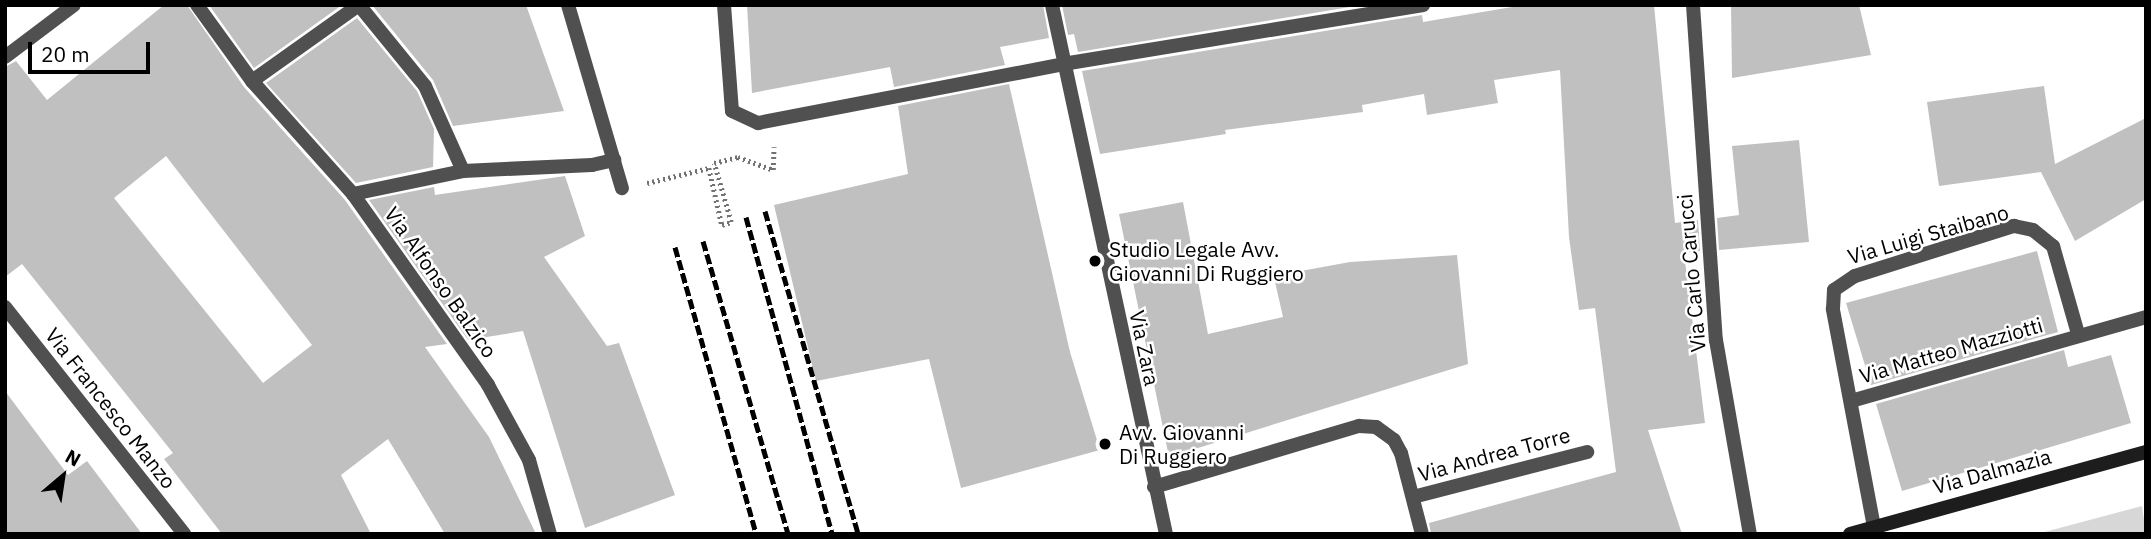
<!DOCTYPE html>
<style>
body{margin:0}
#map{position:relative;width:2151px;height:539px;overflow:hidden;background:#fff;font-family:"IBM Plex Sans",sans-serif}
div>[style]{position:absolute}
.green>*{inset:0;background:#d7d7d7}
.building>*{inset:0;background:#c0c0c0}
.path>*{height:4.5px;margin-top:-2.25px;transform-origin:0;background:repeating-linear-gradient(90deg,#727272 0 2px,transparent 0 5.5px)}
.lane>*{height:14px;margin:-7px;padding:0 7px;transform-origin:7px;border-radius:7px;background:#505050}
.street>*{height:14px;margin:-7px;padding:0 7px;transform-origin:7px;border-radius:7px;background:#505050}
.secondary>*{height:14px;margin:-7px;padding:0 7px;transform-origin:7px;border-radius:7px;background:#1d1d1d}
.rail>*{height:5px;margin-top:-2.5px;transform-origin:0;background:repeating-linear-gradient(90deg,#000 0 10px,transparent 0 13.5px)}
.dots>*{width:19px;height:19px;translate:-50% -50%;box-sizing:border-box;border:4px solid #fff;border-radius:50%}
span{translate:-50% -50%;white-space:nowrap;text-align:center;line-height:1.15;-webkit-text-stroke:5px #fff;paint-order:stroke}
.street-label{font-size:21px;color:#000}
.poi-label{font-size:21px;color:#000}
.left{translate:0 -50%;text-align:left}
.frame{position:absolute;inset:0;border:7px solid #000;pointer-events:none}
.north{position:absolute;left:28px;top:441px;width:70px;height:70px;-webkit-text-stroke:5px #fff;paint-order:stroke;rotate:29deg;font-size:19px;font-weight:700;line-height:28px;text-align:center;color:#000}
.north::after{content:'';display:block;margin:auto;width:24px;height:32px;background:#000;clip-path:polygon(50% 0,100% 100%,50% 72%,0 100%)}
.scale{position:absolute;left:28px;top:42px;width:122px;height:32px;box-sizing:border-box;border:4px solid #000;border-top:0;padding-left:9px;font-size:21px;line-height:24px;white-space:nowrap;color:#000;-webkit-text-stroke:5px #fff;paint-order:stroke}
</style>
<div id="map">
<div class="green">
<div style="clip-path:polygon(2142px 506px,2146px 534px,2037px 534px)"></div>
</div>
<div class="building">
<div style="clip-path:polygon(evenodd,164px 5px,187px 5px,244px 87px,345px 200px,447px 344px,425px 347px,489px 437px,536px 534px,445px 534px,388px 439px,341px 475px,371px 534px,222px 534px,164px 459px,173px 453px,22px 264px,5px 277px,5px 67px,16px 61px,47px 100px,164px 5px,166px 156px,312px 345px,263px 383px,114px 198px,166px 156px)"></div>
<div style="clip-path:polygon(209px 5px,342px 5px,254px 68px)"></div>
<div style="clip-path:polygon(372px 5px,526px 5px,564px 111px,453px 126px,433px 80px)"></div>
<div style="clip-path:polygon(747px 5px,1043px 5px,1049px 38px,1000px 47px,1005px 65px,894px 87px,890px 67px,752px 93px)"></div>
<div style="clip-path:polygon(1062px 5px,1362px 5px,1078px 52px,1074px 34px,1068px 35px)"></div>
<div style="clip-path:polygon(1524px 5px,1654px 5px,1675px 223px,1698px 220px,1700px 251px,1684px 253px,1705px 423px,1648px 430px,1682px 534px,1431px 534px,1429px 523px,1616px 472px,1595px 308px,1579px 310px,1569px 237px,1560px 70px,1494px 80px,1498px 103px,1427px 115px,1424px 94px,1362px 105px,1363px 112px,1225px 130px,1226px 134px,1100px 154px,1082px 71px,1422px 15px,1423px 22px)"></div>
<div style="clip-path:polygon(1731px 5px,1859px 5px,1871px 55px,1732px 78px)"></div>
<div style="clip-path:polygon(357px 18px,417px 91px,434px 129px,433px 167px,356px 183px,266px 83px)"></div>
<div style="clip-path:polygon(1009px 84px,1070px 352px,1100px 450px,961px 488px,929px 359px,816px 381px,774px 205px,908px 174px,898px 106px)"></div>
<div style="clip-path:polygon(2044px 86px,2055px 164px,2146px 118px,2146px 199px,2075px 241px,2041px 172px,1939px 186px,1927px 102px)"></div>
<div style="clip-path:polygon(1799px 140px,1809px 242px,1719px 250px,1717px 218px,1739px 215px,1732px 146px)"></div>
<div style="clip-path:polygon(565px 176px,585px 236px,544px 257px,607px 346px,619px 343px,675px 495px,585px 528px,523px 331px,468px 340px,369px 200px,434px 187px,435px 195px)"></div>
<div style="clip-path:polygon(1183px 202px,1208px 334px,1283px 317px,1275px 282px,1300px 276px,1301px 271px,1350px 262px,1457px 255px,1468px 364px,1169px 457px,1119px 214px)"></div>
<div style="clip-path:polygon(2037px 251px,2058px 332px,1871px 385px,1846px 303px)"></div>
<div style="clip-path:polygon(2064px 350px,2068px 367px,2111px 355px,2131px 423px,1902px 491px,1876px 404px)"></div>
<div style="clip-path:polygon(5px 391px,68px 475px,87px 461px,142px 534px,5px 534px)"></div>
</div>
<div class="path">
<div style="left:647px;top:183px;width:64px;rotate:-13.6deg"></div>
<div style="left:709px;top:168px;width:58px;rotate:77.2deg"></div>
<div style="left:722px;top:225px;width:9px;rotate:-18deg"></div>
<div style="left:731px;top:222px;width:61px;rotate:-106.1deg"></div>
<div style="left:714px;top:163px;width:25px;rotate:-14deg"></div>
<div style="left:738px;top:157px;width:37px;rotate:20deg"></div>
<div style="left:773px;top:170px;width:23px;rotate:-88deg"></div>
</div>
<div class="lane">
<div style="left:724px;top:5px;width:106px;rotate:85.7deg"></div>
<div style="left:732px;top:111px;width:29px;rotate:25deg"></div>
<div style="left:758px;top:123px;width:311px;rotate:-10.9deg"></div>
</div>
<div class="street">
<div style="left:197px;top:5px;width:94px;rotate:54.1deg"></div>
<div style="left:252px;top:81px;width:152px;rotate:48.2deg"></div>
<div style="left:353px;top:194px;width:234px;rotate:54.7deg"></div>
<div style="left:488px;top:385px;width:85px;rotate:61.3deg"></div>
<div style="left:529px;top:460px;width:77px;rotate:74.2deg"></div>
<div style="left:359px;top:5px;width:104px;rotate:50.8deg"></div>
<div style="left:425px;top:86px;width:93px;rotate:65.9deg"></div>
<div style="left:568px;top:5px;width:191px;rotate:73.6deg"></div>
<div style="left:1052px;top:5px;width:541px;rotate:77.84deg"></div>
<div style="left:1693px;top:5px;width:336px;rotate:86.1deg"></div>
<div style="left:1716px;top:340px;width:197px;rotate:80.1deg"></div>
<div style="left:5px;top:57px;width:86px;rotate:-37deg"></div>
<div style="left:1063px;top:64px;width:365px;rotate:-9.3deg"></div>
<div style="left:252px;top:81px;width:131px;rotate:-35.4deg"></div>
<div style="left:353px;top:194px;width:112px;rotate:-11.8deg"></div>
<div style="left:463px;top:171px;width:129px;rotate:-2.7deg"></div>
<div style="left:592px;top:165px;width:23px;rotate:-13deg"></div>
<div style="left:5px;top:307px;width:289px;rotate:51.7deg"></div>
<div style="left:1851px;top:401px;width:307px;rotate:-15.9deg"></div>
<div style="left:1154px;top:487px;width:214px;rotate:-16.6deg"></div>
<div style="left:1359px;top:426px;width:17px;rotate:3deg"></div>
<div style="left:1376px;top:427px;width:22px;rotate:36deg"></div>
<div style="left:1394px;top:440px;width:15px;rotate:62deg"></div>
<div style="left:1401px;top:453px;width:84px;rotate:75.5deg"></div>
<div style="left:1413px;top:497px;width:180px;rotate:-14.5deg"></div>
<div style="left:1874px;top:527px;width:222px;rotate:-100.7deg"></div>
<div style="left:1833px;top:309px;width:19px;rotate:-87deg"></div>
<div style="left:1834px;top:290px;width:25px;rotate:-34deg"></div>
<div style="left:1855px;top:276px;width:167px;rotate:-17.5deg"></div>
<div style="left:2014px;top:226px;width:19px;rotate:12deg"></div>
<div style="left:2033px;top:230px;width:26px;rotate:39deg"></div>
<div style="left:2053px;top:246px;width:91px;rotate:74.1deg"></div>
</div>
<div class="secondary">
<div style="left:1850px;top:534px;width:307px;rotate:-15.5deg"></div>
</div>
<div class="rail">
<div style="left:765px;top:211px;width:336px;rotate:73.9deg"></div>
<div style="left:746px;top:217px;width:328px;rotate:74.8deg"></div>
<div style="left:703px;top:241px;width:305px;rotate:73.8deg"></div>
<div style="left:675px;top:247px;width:298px;rotate:74.2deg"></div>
</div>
<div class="dots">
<div style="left:1095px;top:261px;background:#000"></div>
<div style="left:1105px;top:444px;background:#000"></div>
</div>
<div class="street-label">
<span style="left:1928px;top:234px;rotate:-16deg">Via Luigi Staibano</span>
<span style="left:1691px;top:273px;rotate:-95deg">Via Carlo Carucci</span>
<span style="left:441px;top:282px;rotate:55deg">Via Alfonso Balzico</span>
<span style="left:1145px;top:348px;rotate:78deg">Via Zara</span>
<span style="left:1951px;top:350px;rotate:-16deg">Via Matteo Mazziotti</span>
<span style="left:111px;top:408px;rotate:52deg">Via Francesco Manzo</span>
<span style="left:1494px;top:454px;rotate:-15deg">Via Andrea Torre</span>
<span style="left:1992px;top:471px;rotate:-15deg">Via Dalmazia</span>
</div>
<div class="poi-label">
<span class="left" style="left:1109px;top:261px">Studio Legale Avv.<br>Giovanni Di Ruggiero</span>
<span class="left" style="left:1119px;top:444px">Avv. Giovanni<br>Di Ruggiero</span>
</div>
<div class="frame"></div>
<div class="north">N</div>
<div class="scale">20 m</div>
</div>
